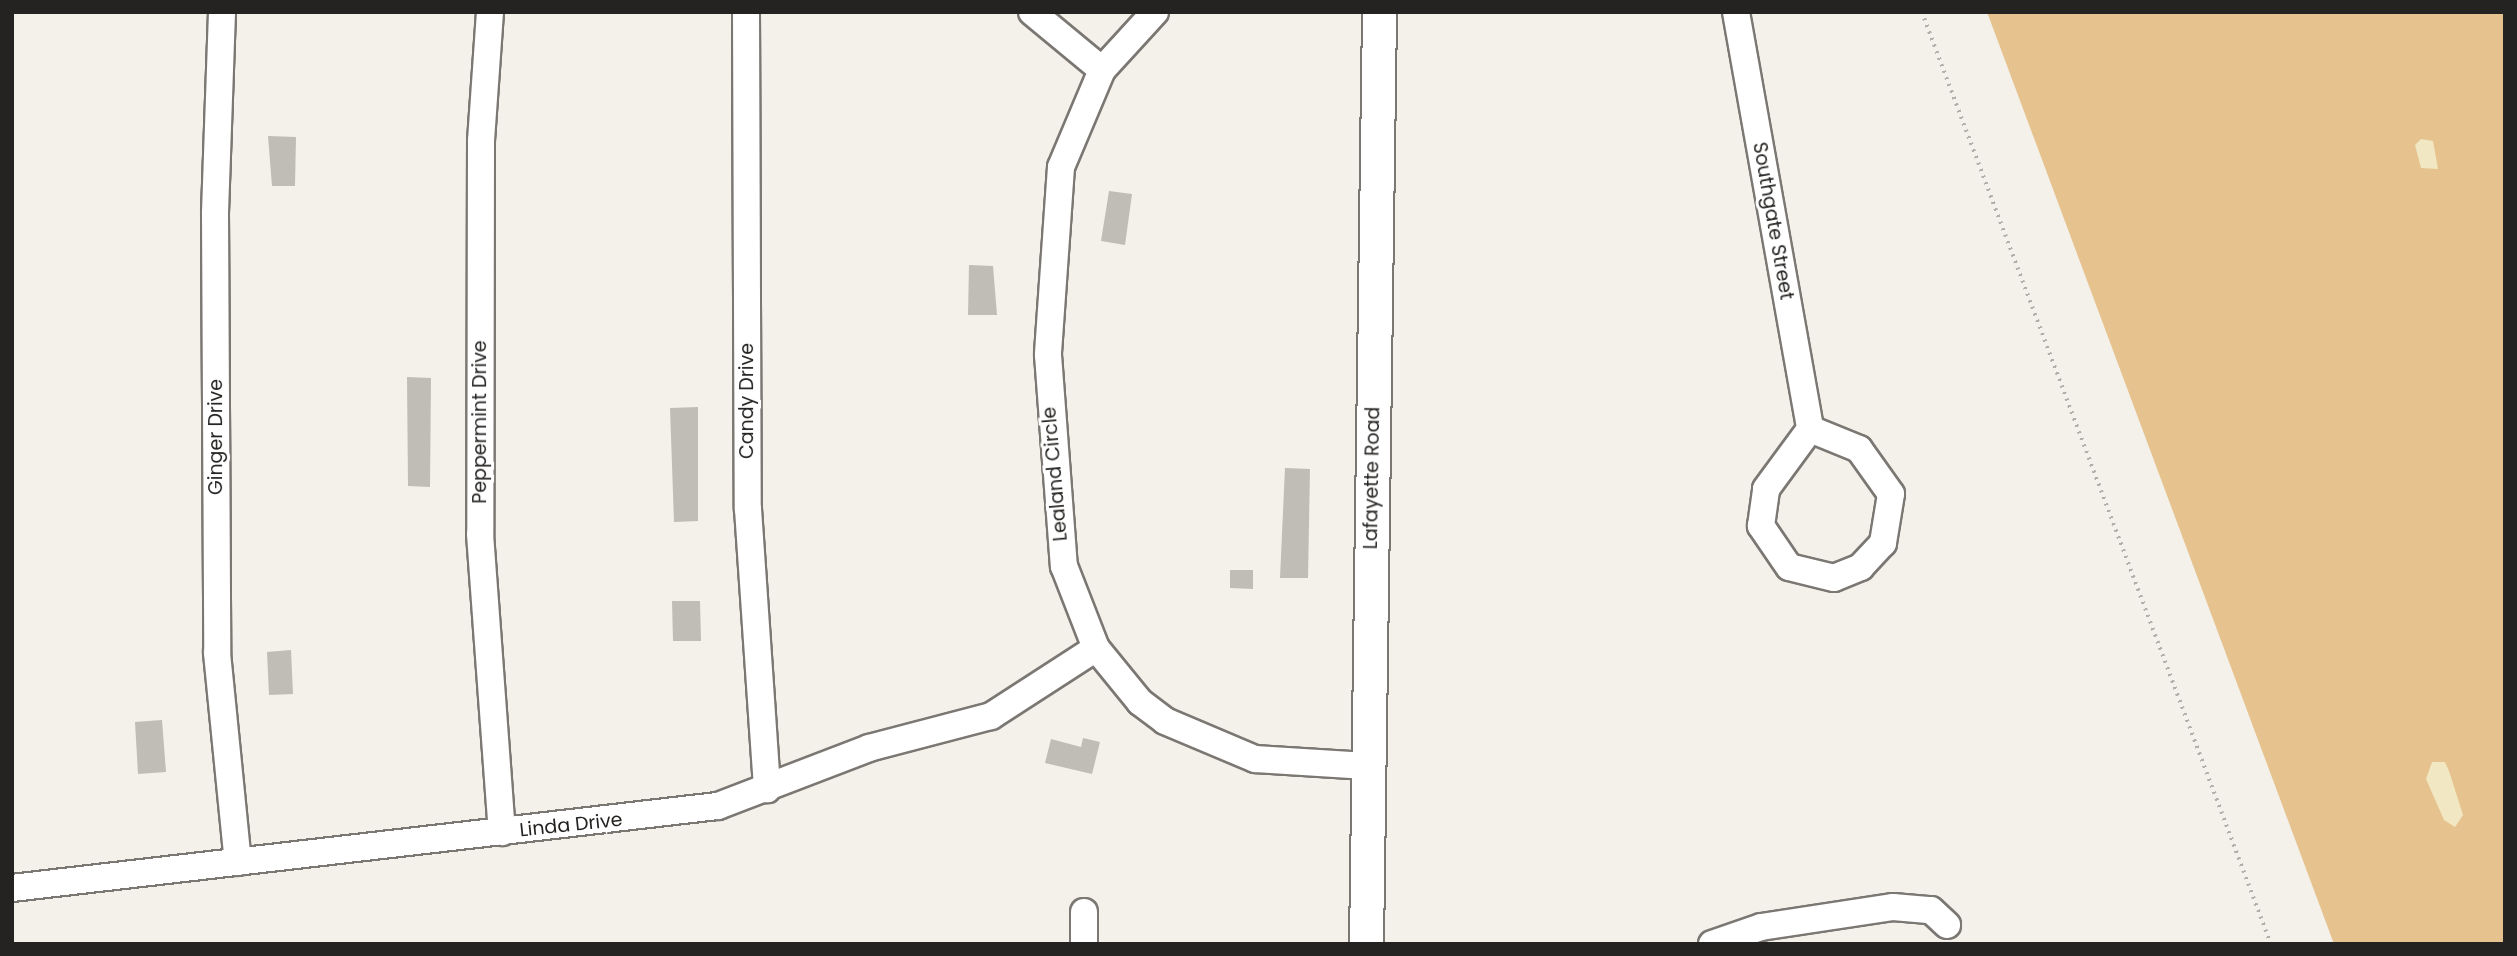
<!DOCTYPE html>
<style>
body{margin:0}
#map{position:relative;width:2517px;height:956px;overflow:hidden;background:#f4f0ea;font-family:Poppins,sans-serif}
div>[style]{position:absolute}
.green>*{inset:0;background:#e6c38e}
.sand>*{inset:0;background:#f1e7c2}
.building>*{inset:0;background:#c0bcb6}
.path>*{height:3.5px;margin-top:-1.75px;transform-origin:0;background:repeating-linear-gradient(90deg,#b2afaa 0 2px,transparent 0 7px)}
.roads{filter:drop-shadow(2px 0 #7b7772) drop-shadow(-2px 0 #7b7772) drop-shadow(0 2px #7b7772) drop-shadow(0 -2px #7b7772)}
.minor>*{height:26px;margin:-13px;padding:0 13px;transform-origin:13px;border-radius:13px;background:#fff}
.major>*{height:33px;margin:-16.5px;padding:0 16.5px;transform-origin:16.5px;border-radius:16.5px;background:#fff}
span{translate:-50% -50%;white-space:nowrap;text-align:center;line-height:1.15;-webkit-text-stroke:6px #fff;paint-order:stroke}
.street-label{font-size:19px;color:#252321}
.frame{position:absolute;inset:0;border:14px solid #252321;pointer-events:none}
</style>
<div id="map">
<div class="green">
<div style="clip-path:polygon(1987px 12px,2505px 12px,2505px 944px,2334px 944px)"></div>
</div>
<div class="sand">
<div style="clip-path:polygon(2421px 139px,2433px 141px,2438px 169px,2421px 168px,2415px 145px)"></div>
<div style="clip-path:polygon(2432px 762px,2445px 762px,2449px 771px,2463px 815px,2455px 827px,2444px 820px,2426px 779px)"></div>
</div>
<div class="building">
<div style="clip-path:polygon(268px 136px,296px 137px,295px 186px,272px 186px)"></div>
<div style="clip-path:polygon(1109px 191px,1132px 194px,1125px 245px,1101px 241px)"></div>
<div style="clip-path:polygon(969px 265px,993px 266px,997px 315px,968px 315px)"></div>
<div style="clip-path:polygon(407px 377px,431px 378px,430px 487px,408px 486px)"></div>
<div style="clip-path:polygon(698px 407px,698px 521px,674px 522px,670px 408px)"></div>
<div style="clip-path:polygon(1285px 468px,1310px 469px,1308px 578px,1280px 578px)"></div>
<div style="clip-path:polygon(1230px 570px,1253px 570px,1253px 589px,1230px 588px)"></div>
<div style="clip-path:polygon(672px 601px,700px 601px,701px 641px,673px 641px)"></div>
<div style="clip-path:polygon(291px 650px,293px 694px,269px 695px,267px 652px)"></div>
<div style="clip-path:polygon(162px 720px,166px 772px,138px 774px,135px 722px)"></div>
<div style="clip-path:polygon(1083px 738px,1100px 742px,1092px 774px,1045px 763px,1051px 739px,1081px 747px)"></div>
</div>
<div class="path">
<div style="left:1922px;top:12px;width:995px;rotate:69.47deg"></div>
</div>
<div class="roads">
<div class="minor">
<div style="left:222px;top:12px;width:202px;rotate:92deg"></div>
<div style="left:215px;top:214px;width:439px;rotate:89.7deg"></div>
<div style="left:217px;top:653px;width:210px;rotate:84.3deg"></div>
<div style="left:490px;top:12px;width:129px;rotate:94deg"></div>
<div style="left:481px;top:141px;width:393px;rotate:90.1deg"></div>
<div style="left:480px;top:534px;width:299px;rotate:85.8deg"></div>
<div style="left:746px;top:12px;width:497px;rotate:89.8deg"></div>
<div style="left:748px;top:509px;width:281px;rotate:86.1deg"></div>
<div style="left:1032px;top:12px;width:91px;rotate:39.6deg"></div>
<div style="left:1155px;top:12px;width:79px;rotate:132.4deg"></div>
<div style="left:1102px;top:70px;width:105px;rotate:112.9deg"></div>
<div style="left:1061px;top:167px;width:188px;rotate:94deg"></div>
<div style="left:1048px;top:355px;width:212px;rotate:85.7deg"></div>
<div style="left:1064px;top:566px;width:88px;rotate:68.7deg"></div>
<div style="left:1096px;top:648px;width:70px;rotate:50.8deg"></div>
<div style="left:1140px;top:702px;width:31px;rotate:37deg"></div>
<div style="left:1165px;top:721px;width:98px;rotate:22.9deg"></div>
<div style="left:1255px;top:759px;width:112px;rotate:3.6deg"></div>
<div style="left:1736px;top:12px;width:424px;rotate:79.9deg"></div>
<div style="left:1810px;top:429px;width:53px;rotate:22.2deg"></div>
<div style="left:1859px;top:449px;width:55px;rotate:54.6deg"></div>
<div style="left:1891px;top:494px;width:50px;rotate:99.3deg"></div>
<div style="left:1883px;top:543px;width:33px;rotate:133deg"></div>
<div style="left:1861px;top:567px;width:29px;rotate:158deg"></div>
<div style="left:1834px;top:578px;width:46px;rotate:-166.3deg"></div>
<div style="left:1789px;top:567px;width:50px;rotate:-124.3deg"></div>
<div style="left:1761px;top:526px;width:37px;rotate:-82deg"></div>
<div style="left:1766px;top:489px;width:74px;rotate:-53.7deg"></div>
<div style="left:12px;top:888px;width:711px;rotate:-6.63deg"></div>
<div style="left:718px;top:806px;width:162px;rotate:-21deg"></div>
<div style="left:869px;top:748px;width:126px;rotate:-14.7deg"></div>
<div style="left:991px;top:716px;width:125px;rotate:-32.9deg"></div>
<div style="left:1084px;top:944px;width:32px;rotate:-90deg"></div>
<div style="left:1712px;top:944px;width:52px;rotate:-19.1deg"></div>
<div style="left:1761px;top:927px;width:134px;rotate:-8.6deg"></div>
<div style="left:1893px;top:907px;width:38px;rotate:5deg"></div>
<div style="left:1931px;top:910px;width:22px;rotate:43deg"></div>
</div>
<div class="major">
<div style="left:1366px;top:944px;width:932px;rotate:-89.2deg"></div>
</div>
</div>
<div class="street-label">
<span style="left:1773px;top:221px;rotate:80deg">Southgate Street</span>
<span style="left:747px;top:401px;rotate:-90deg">Candy Drive</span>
<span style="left:480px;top:422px;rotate:-90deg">Peppermint Drive</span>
<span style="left:216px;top:437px;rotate:-90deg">Ginger Drive</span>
<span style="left:1055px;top:474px;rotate:-95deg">Lealand Circle</span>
<span style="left:1372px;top:478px;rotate:-89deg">Lafayette Road</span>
<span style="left:571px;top:825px;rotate:-6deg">Linda Drive</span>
</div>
<div class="frame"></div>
</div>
